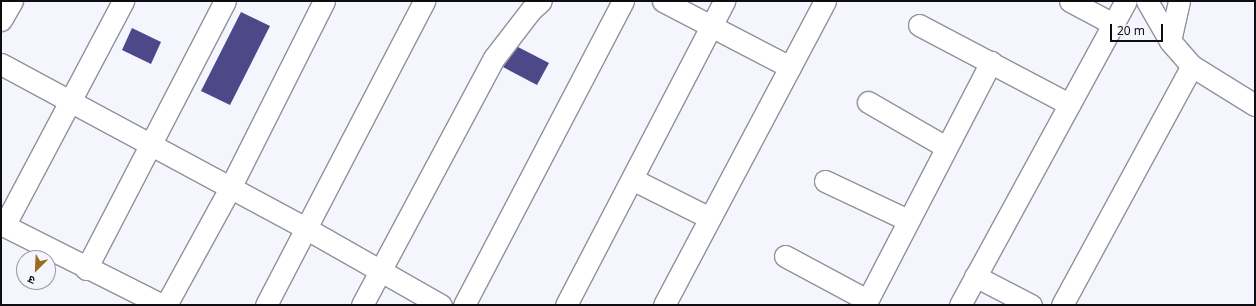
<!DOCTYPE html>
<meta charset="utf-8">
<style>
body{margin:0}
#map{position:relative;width:1256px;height:306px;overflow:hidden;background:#f5f5fe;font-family:"Noto Sans","Noto Sans Devanagari",sans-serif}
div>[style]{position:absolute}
.building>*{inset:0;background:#4d4888}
.roads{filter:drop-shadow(1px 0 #91919c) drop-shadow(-1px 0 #91919c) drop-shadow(0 1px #91919c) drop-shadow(0 -1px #91919c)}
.minor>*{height:21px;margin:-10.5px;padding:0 10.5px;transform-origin:10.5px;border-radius:10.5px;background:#fff}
span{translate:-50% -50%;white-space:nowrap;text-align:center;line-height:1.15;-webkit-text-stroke:4px #f5f5fe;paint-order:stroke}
.frame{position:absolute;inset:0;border:2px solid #0e0e12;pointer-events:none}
.north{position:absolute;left:16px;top:250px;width:40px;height:40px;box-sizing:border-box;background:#f5f5fe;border:1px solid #9999a0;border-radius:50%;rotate:204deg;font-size:11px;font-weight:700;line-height:16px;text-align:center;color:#0e0e12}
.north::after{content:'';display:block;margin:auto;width:14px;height:18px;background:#9a6c1d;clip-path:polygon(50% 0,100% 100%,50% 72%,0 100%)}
.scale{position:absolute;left:1110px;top:24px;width:53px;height:18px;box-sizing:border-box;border:2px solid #0e0e12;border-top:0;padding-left:5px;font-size:12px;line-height:14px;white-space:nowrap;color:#0e0e12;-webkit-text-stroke:3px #f5f5fe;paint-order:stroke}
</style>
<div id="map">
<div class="building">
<div style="clip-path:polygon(241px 12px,270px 26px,230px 105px,201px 91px)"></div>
<div style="clip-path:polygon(132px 28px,161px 42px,151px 64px,122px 50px)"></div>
<div style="clip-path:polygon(518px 47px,549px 63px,537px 85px,503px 67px)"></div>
</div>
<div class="roads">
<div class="minor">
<div style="left:663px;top:1px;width:143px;rotate:27.5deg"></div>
<div style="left:1070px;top:1px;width:49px;rotate:28.1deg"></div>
<div style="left:1147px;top:1px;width:46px;rotate:60.1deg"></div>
<div style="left:1170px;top:41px;width:33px;rotate:49deg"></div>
<div style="left:1192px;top:66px;width:74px;rotate:31.8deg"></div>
<div style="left:1px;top:20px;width:22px;rotate:-60deg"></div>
<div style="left:919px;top:25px;width:170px;rotate:27.8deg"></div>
<div style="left:1170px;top:41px;width:41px;rotate:-77.3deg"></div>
<div style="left:1px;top:64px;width:348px;rotate:28.3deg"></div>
<div style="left:307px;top:229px;width:154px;rotate:29.6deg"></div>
<div style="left:868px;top:102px;width:90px;rotate:30deg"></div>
<div style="left:632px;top:179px;width:85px;rotate:26.6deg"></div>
<div style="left:825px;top:181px;width:92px;rotate:25.2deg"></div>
<div style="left:1px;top:224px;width:180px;rotate:26.7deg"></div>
<div style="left:4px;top:226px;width:255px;rotate:-62.1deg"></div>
<div style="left:785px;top:256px;width:93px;rotate:28.2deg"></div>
<div style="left:86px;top:269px;width:302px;rotate:-62.6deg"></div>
<div style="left:975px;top:276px;width:63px;rotate:27.4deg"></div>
<div style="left:166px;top:305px;width:133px;rotate:-61.3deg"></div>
<div style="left:230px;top:188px;width:209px;rotate:-63.3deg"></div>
<div style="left:266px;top:305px;width:343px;rotate:-62.5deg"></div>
<div style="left:362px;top:305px;width:280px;rotate:-61.9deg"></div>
<div style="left:494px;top:58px;width:61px;rotate:-52.4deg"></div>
<div style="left:531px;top:10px;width:13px;rotate:-42deg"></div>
<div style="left:464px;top:305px;width:343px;rotate:-62.4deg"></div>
<div style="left:566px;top:305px;width:343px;rotate:-62.5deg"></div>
<div style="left:664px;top:305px;width:344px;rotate:-62.1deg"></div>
<div style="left:865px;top:305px;width:274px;rotate:-62.6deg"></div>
<div style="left:960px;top:305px;width:346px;rotate:-61.4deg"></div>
<div style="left:1062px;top:305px;width:272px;rotate:-61.5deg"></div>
</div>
</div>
<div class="frame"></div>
<div class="north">उ</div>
<div class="scale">20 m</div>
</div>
